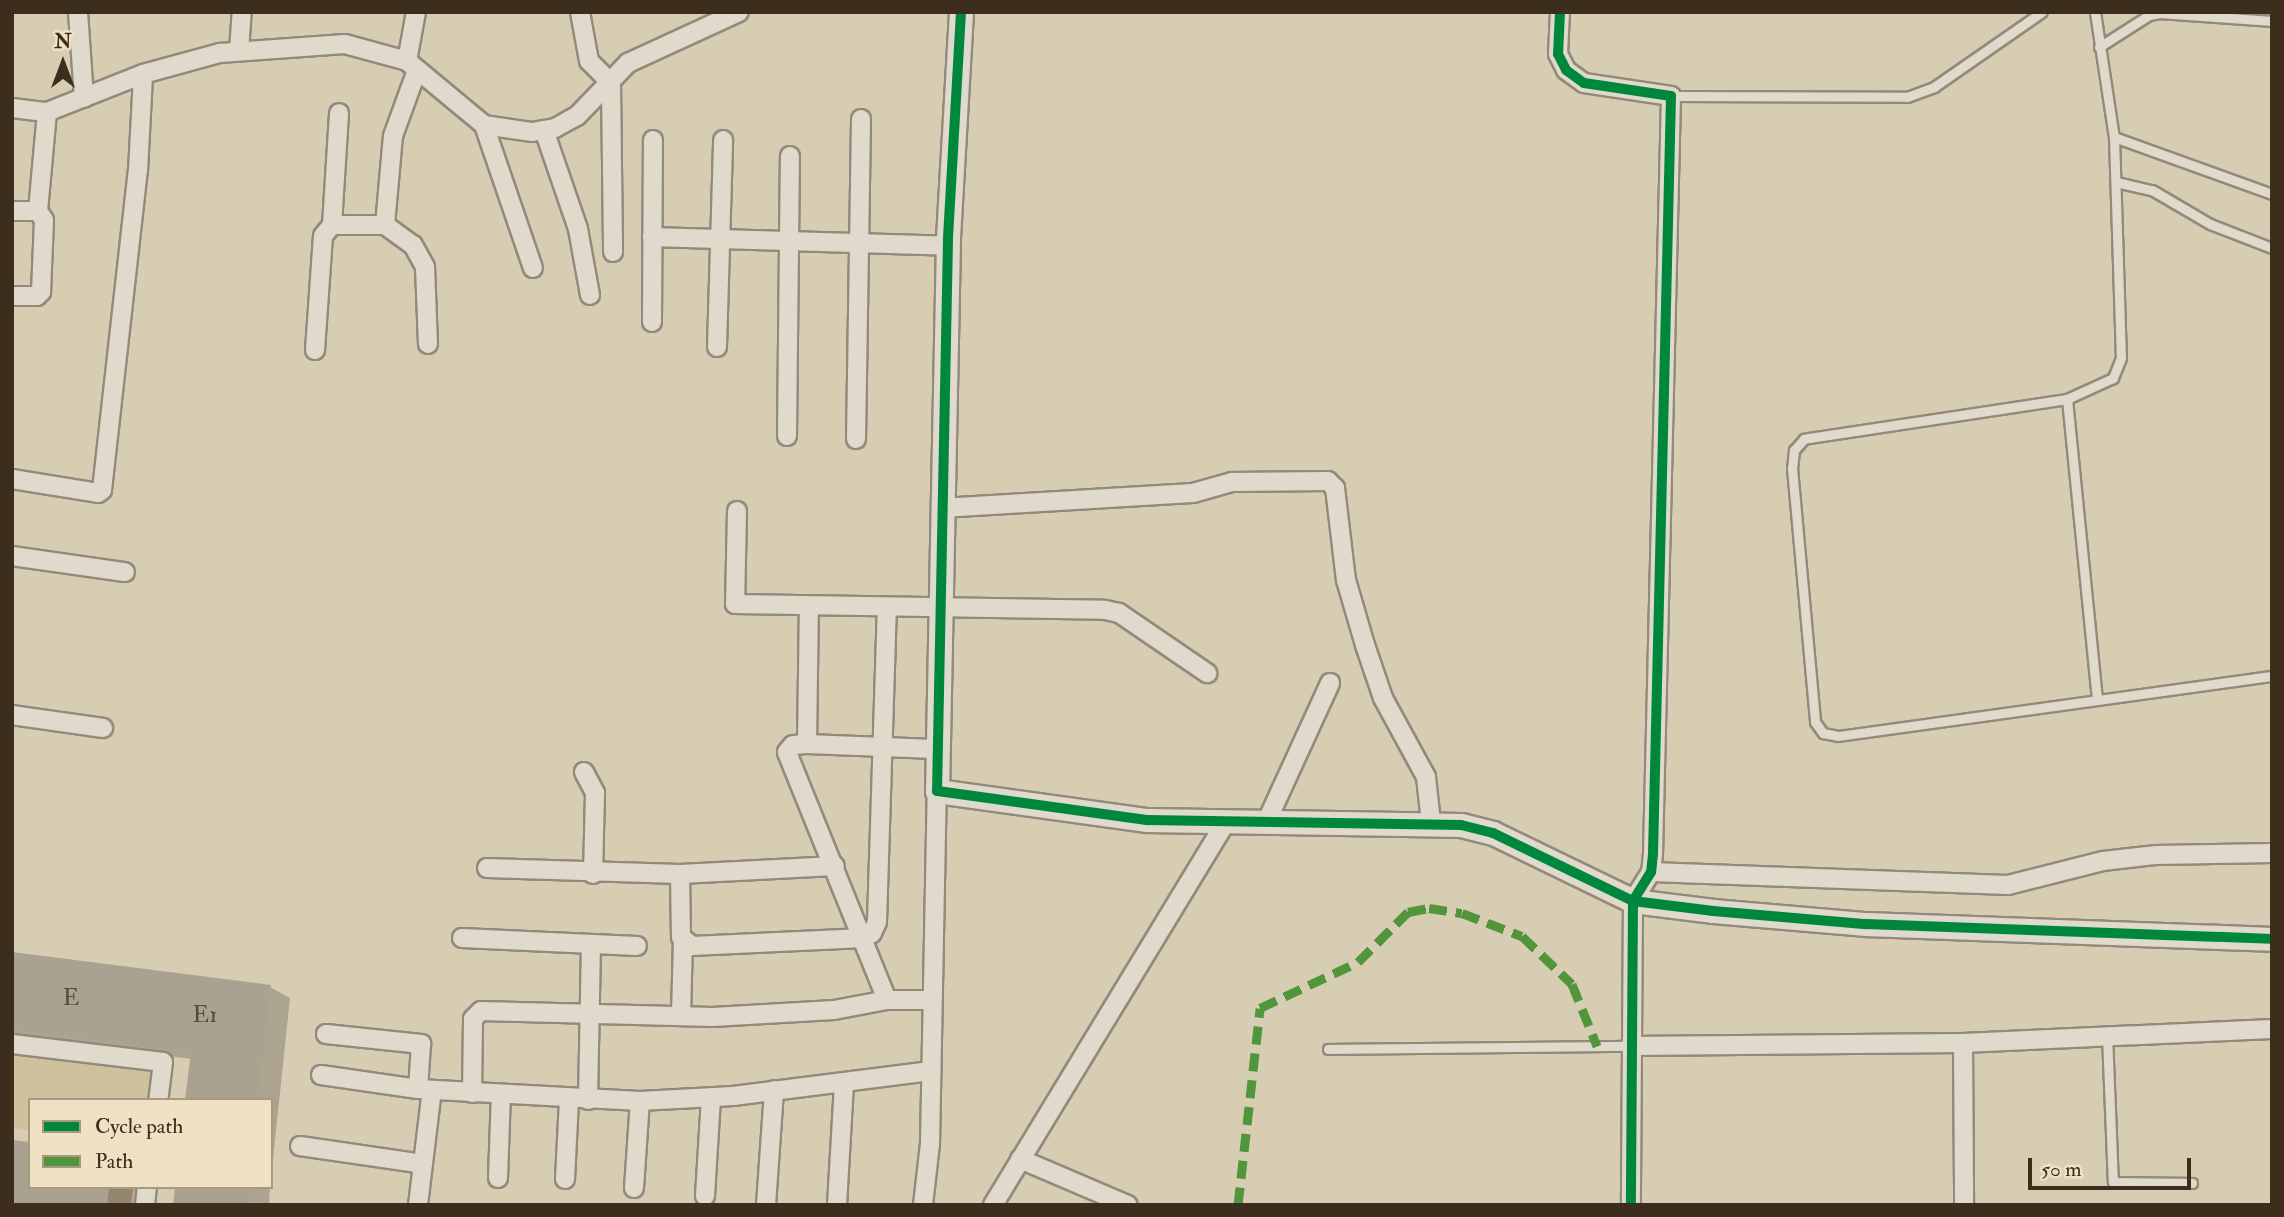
<!DOCTYPE html>
<style>
body{margin:0}
#map{position:relative;width:2284px;height:1217px;overflow:hidden;background:#d7cdb3;font-family:"IM FELL Double Pica",serif}
div>[style]{position:absolute}
.green>*{inset:0;background:#cfc19e}
.water>*{inset:0;background:#b9aa88}
.shadow>*{inset:0;background:#0003}
.building>*{inset:0;background:#a9a290}
.roads{filter:drop-shadow(2px 0 #928a7a) drop-shadow(-2px 0 #928a7a) drop-shadow(0 2px #928a7a) drop-shadow(0 -2px #928a7a)}
.service>*{height:9px;margin:-4.5px;padding:0 4.5px;transform-origin:4.5px;border-radius:4.5px;background:#e0dacd}
.minor>*{height:18px;margin:-9px;padding:0 9px;transform-origin:9px;border-radius:9px;background:#e0dacd}
.tertiary>*{height:23px;margin:-11.5px;padding:0 11.5px;transform-origin:11.5px;border-radius:11.5px;background:#e0dacd}
.quiet>*{height:9px;margin-top:-4.5px;transform-origin:0;background:repeating-linear-gradient(90deg,#51963c 0 18px,transparent 0 27px)}
.cycleway>*{height:10px;margin:-5px;padding:0 5px;transform-origin:5px;border-radius:5px;background:#00873e}
span{translate:-50% -50%;white-space:nowrap;text-align:center;line-height:1.15;-webkit-text-stroke:5px #efe2c4;paint-order:stroke}
.number-label{font-size:23px;color:#574a39}
.number-label span{-webkit-text-stroke-width:0}
.frame{position:absolute;inset:0;border:14px solid #3c2d1c;pointer-events:none}
.legend{position:absolute;left:28px;top:1098px;width:245px;height:91px;box-sizing:border-box;background:#efe2c4;border:2px solid #a79a81;margin:0;padding:9px 12px;list-style:none;font-size:21px;color:#3c2d1c}
.legend li{display:flex;align-items:center;gap:14px;height:35px}
.legend b{width:35px;border:2px solid #a79a81}
.north{position:absolute;left:28px;top:28px;width:70px;height:70px;-webkit-text-stroke:5px #efe2c4;paint-order:stroke;rotate:0deg;font-size:19px;font-weight:700;line-height:28px;text-align:center;color:#3c2d1c}
.north::after{content:'';display:block;margin:auto;width:24px;height:32px;background:#3c2d1c;clip-path:polygon(50% 0,100% 100%,50% 72%,0 100%)}
.scale{position:absolute;left:2028px;top:1158px;width:163px;height:32px;box-sizing:border-box;border:4px solid #3c2d1c;border-top:0;padding-left:9px;font-size:21px;line-height:24px;white-space:nowrap;color:#3c2d1c;-webkit-text-stroke:5px #efe2c4;paint-order:stroke}
</style>
<div id="map">
<div class="green">
<div style="clip-path:polygon(12px 1054px,151px 1071px,148px 1100px,30px 1100px,30px 1130px,12px 1128px)"></div>
</div>
<div class="water">
<div style="clip-path:polygon(109px 1187px,137px 1187px,135px 1205px,107px 1205px)"></div>
</div>
<div class="shadow">
<div style="clip-path:polygon(12px 954px,270px 987px,290px 998px,271px 1178px,271px 1100px,187px 1100px,192px 1059px,12px 1037px)"></div>
<div style="clip-path:polygon(30px 1187px,133px 1187px,131px 1205px,12px 1205px)"></div>
<div style="clip-path:polygon(176px 1187px,270px 1187px,269px 1205px,174px 1205px)"></div>
</div>
<div class="building">
<div style="clip-path:polygon(12px 952px,271px 985px,257px 1100px,185px 1100px,191px 1052px,12px 1029px)"></div>
<div style="clip-path:polygon(12px 1140px,30px 1142px,30px 1187px,109px 1187px,107px 1205px,12px 1205px)"></div>
<div style="clip-path:polygon(175px 1187px,251px 1187px,249px 1205px,173px 1205px)"></div>
</div>
<div class="roads">
<div class="service">
<div style="left:2095px;top:12px;width:126px;rotate:81.4deg"></div>
<div style="left:2114px;top:137px;width:221px;rotate:88.2deg"></div>
<div style="left:2121px;top:358px;width:22px;rotate:112deg"></div>
<div style="left:2113px;top:378px;width:51px;rotate:155.5deg"></div>
<div style="left:2067px;top:399px;width:266px;rotate:171.4deg"></div>
<div style="left:1804px;top:439px;width:15px;rotate:132deg"></div>
<div style="left:1794px;top:450px;width:18px;rotate:96deg"></div>
<div style="left:1792px;top:468px;width:255px;rotate:84.8deg"></div>
<div style="left:1815px;top:722px;width:14px;rotate:54deg"></div>
<div style="left:1823px;top:733px;width:15px;rotate:11deg"></div>
<div style="left:1838px;top:736px;width:438px;rotate:-7.9deg"></div>
<div style="left:2099px;top:47px;width:59px;rotate:-32.6deg"></div>
<div style="left:2149px;top:15px;width:11px;rotate:-10deg"></div>
<div style="left:2160px;top:13px;width:112px;rotate:4.1deg"></div>
<div style="left:1671px;top:96px;width:236px;rotate:0.2deg"></div>
<div style="left:1907px;top:97px;width:29px;rotate:-20deg"></div>
<div style="left:1934px;top:87px;width:131px;rotate:-34.8deg"></div>
<div style="left:2114px;top:137px;width:168px;rotate:19.8deg"></div>
<div style="left:2116px;top:182px;width:37px;rotate:13deg"></div>
<div style="left:2152px;top:190px;width:67px;rotate:30.4deg"></div>
<div style="left:2210px;top:224px;width:66px;rotate:21.2deg"></div>
<div style="left:2067px;top:399px;width:302px;rotate:84.3deg"></div>
<div style="left:2107px;top:1035px;width:147px;rotate:87.7deg"></div>
<div style="left:2113px;top:1182px;width:79px;rotate:0.7deg"></div>
<div style="left:1328px;top:1049px;width:302px;rotate:-0.6deg"></div>
</div>
<div class="minor">
<div style="left:78px;top:12px;width:86px;rotate:86deg"></div>
<div style="left:580px;top:12px;width:50px;rotate:79.6deg"></div>
<div style="left:589px;top:61px;width:31px;rotate:45deg"></div>
<div style="left:611px;top:83px;width:169px;rotate:89.3deg"></div>
<div style="left:1560px;top:12px;width:42px;rotate:92.7deg"></div>
<div style="left:1558px;top:54px;width:18px;rotate:63deg"></div>
<div style="left:1566px;top:70px;width:22px;rotate:36deg"></div>
<div style="left:1584px;top:83px;width:88px;rotate:8.5deg"></div>
<div style="left:1671px;top:96px;width:758px;rotate:91.36deg"></div>
<div style="left:1653px;top:854px;width:18px;rotate:96deg"></div>
<div style="left:1651px;top:872px;width:34px;rotate:122deg"></div>
<div style="left:1633px;top:901px;width:304px;rotate:90.4deg"></div>
<div style="left:239px;top:51px;width:39px;rotate:-86deg"></div>
<div style="left:407px;top:61px;width:50px;rotate:-79.6deg"></div>
<div style="left:12px;top:108px;width:35px;rotate:7deg"></div>
<div style="left:47px;top:112px;width:103px;rotate:-21.6deg"></div>
<div style="left:143px;top:74px;width:80px;rotate:-15.3deg"></div>
<div style="left:220px;top:53px;width:125px;rotate:-4.1deg"></div>
<div style="left:345px;top:44px;width:64px;rotate:15.3deg"></div>
<div style="left:407px;top:61px;width:100px;rotate:39.7deg"></div>
<div style="left:484px;top:125px;width:49px;rotate:8.3deg"></div>
<div style="left:532px;top:132px;width:23px;rotate:-10deg"></div>
<div style="left:555px;top:128px;width:25px;rotate:-29deg"></div>
<div style="left:577px;top:116px;width:74px;rotate:-46.1deg"></div>
<div style="left:628px;top:63px;width:122px;rotate:-24.7deg"></div>
<div style="left:484px;top:125px;width:151px;rotate:71.1deg"></div>
<div style="left:544px;top:130px;width:105px;rotate:71deg"></div>
<div style="left:578px;top:229px;width:67px;rotate:79.7deg"></div>
<div style="left:12px;top:211px;width:26px"></div>
<div style="left:38px;top:211px;width:99px;rotate:-84.8deg"></div>
<div style="left:332px;top:225px;width:112px;rotate:-86.4deg"></div>
<div style="left:385px;top:225px;width:34px;rotate:36deg"></div>
<div style="left:413px;top:245px;width:25px;rotate:61deg"></div>
<div style="left:425px;top:267px;width:77px;rotate:87.8deg"></div>
<div style="left:652px;top:237px;width:296px;rotate:1.7deg"></div>
<div style="left:12px;top:296px;width:25px"></div>
<div style="left:37px;top:296px;width:6px;rotate:-45deg"></div>
<div style="left:41px;top:292px;width:72px;rotate:-87.6deg"></div>
<div style="left:44px;top:220px;width:11px;rotate:-124deg"></div>
<div style="left:652px;top:322px;width:182px;rotate:-89.7deg"></div>
<div style="left:717px;top:347px;width:207px;rotate:-88.3deg"></div>
<div style="left:315px;top:350px;width:114px;rotate:-86deg"></div>
<div style="left:323px;top:236px;width:14px;rotate:-51deg"></div>
<div style="left:332px;top:225px;width:53px"></div>
<div style="left:385px;top:225px;width:89px;rotate:-84.9deg"></div>
<div style="left:393px;top:136px;width:70px;rotate:-70deg"></div>
<div style="left:787px;top:436px;width:280px;rotate:-89.4deg"></div>
<div style="left:856px;top:439px;width:320px;rotate:-89.1deg"></div>
<div style="left:12px;top:479px;width:87px;rotate:9.2deg"></div>
<div style="left:98px;top:493px;width:5px;rotate:-37deg"></div>
<div style="left:102px;top:490px;width:321px;rotate:-83.6deg"></div>
<div style="left:138px;top:171px;width:97px;rotate:-87deg"></div>
<div style="left:941px;top:508px;width:252px;rotate:-3.4deg"></div>
<div style="left:1193px;top:493px;width:41px;rotate:-15.8deg"></div>
<div style="left:1232px;top:482px;width:96px;rotate:-0.6deg"></div>
<div style="left:1328px;top:481px;width:10px;rotate:45deg"></div>
<div style="left:1335px;top:488px;width:93px;rotate:83.2deg"></div>
<div style="left:1346px;top:580px;width:68px;rotate:73.7deg"></div>
<div style="left:1365px;top:645px;width:56px;rotate:71.2deg"></div>
<div style="left:1383px;top:698px;width:90px;rotate:61.4deg"></div>
<div style="left:1426px;top:777px;width:45px;rotate:83.7deg"></div>
<div style="left:737px;top:511px;width:93px;rotate:91.2deg"></div>
<div style="left:735px;top:604px;width:370px;rotate:0.9deg"></div>
<div style="left:1105px;top:610px;width:14px;rotate:12deg"></div>
<div style="left:1119px;top:613px;width:107px;rotate:34.3deg"></div>
<div style="left:12px;top:556px;width:114px;rotate:8.1deg"></div>
<div style="left:12px;top:715px;width:92px;rotate:8.1deg"></div>
<div style="left:807px;top:744px;width:136px;rotate:-89.2deg"></div>
<div style="left:584px;top:772px;width:24px;rotate:62deg"></div>
<div style="left:595px;top:793px;width:81px;rotate:91.4deg"></div>
<div style="left:1266px;top:823px;width:154px;rotate:-65.4deg"></div>
<div style="left:487px;top:868px;width:193px;rotate:1.8deg"></div>
<div style="left:680px;top:874px;width:155px;rotate:-3deg"></div>
<div style="left:1651px;top:872px;width:357px;rotate:2.1deg"></div>
<div style="left:2008px;top:885px;width:98px;rotate:-14.2deg"></div>
<div style="left:2103px;top:861px;width:53px;rotate:-6.5deg"></div>
<div style="left:2156px;top:855px;width:116px;rotate:-1deg"></div>
<div style="left:680px;top:874px;width:63px;rotate:89.1deg"></div>
<div style="left:681px;top:937px;width:14px;rotate:39deg"></div>
<div style="left:692px;top:946px;width:172px;rotate:-2.7deg"></div>
<div style="left:864px;top:938px;width:9px;rotate:-32deg"></div>
<div style="left:872px;top:933px;width:12px;rotate:-66deg"></div>
<div style="left:877px;top:922px;width:312px;rotate:-88.2deg"></div>
<div style="left:462px;top:938px;width:175px;rotate:2.6deg"></div>
<div style="left:931px;top:1000px;width:44px;rotate:180deg"></div>
<div style="left:887px;top:1000px;width:267px;rotate:-112deg"></div>
<div style="left:787px;top:752px;width:9px;rotate:-49deg"></div>
<div style="left:793px;top:745px;width:14px;rotate:-4deg"></div>
<div style="left:807px;top:744px;width:128px;rotate:2.2deg"></div>
<div style="left:681px;top:1016px;width:75px;rotate:-88.5deg"></div>
<div style="left:326px;top:1034px;width:96px;rotate:6deg"></div>
<div style="left:421px;top:1044px;width:45px;rotate:93.8deg"></div>
<div style="left:1963px;top:1043px;width:309px;rotate:-2.6deg"></div>
<div style="left:12px;top:1044px;width:152px;rotate:6.8deg"></div>
<div style="left:163px;top:1062px;width:38px;rotate:97deg"></div>
<div style="left:1630px;top:1046px;width:333px;rotate:-0.5deg"></div>
<div style="left:1963px;top:1043px;width:162px;rotate:89.6deg"></div>
<div style="left:321px;top:1075px;width:98px;rotate:8.2deg"></div>
<div style="left:418px;top:1089px;width:222px;rotate:3.1deg"></div>
<div style="left:640px;top:1101px;width:93px;rotate:-3.1deg"></div>
<div style="left:733px;top:1096px;width:200px;rotate:-7.2deg"></div>
<div style="left:472px;top:1093px;width:74px;rotate:-89.2deg"></div>
<div style="left:473px;top:1019px;width:11px;rotate:-45deg"></div>
<div style="left:481px;top:1011px;width:232px;rotate:1.5deg"></div>
<div style="left:713px;top:1017px;width:121px;rotate:-3.3deg"></div>
<div style="left:834px;top:1010px;width:54px;rotate:-10.7deg"></div>
<div style="left:588px;top:1100px;width:153px;rotate:-88.9deg"></div>
<div style="left:300px;top:1146px;width:124px;rotate:8.3deg"></div>
<div style="left:1020px;top:1159px;width:117px;rotate:23.1deg"></div>
<div style="left:498px;top:1178px;width:84px;rotate:-88deg"></div>
<div style="left:565px;top:1179px;width:79px;rotate:-87.1deg"></div>
<div style="left:634px;top:1188px;width:87px;rotate:-86.1deg"></div>
<div style="left:705px;top:1196px;width:99px;rotate:-86.5deg"></div>
<div style="left:145px;top:1205px;width:18px;rotate:-84deg"></div>
<div style="left:418px;top:1205px;width:116px;rotate:-83.1deg"></div>
<div style="left:766px;top:1205px;width:115px;rotate:-86deg"></div>
<div style="left:837px;top:1205px;width:123px;rotate:-86.7deg"></div>
<div style="left:923px;top:1205px;width:61px;rotate:-83.5deg"></div>
<div style="left:930px;top:1144px;width:353px;rotate:-88.9deg"></div>
<div style="left:993px;top:1205px;width:448px;rotate:-58.7deg"></div>
</div>
<div class="tertiary">
<div style="left:961px;top:12px;width:228px;rotate:93.3deg"></div>
<div style="left:948px;top:240px;width:551px;rotate:91.14deg"></div>
<div style="left:937px;top:791px;width:212px;rotate:7.9deg"></div>
<div style="left:1147px;top:820px;width:314px;rotate:0.9deg"></div>
<div style="left:1461px;top:825px;width:33px;rotate:14deg"></div>
<div style="left:1493px;top:833px;width:156px;rotate:25.9deg"></div>
<div style="left:1633px;top:901px;width:81px;rotate:7.1deg"></div>
<div style="left:1713px;top:911px;width:154px;rotate:4.9deg"></div>
<div style="left:1866px;top:924px;width:406px;rotate:2.1deg"></div>
</div>
</div>
<div class="quiet">
<div style="left:1238px;top:1205px;width:198px;rotate:-83.6deg"></div>
<div style="left:1260px;top:1008px;width:108px;rotate:-25.1deg"></div>
<div style="left:1358px;top:962px;width:71px;rotate:-45deg"></div>
<div style="left:1408px;top:912px;width:21px;rotate:-11deg"></div>
<div style="left:1429px;top:908px;width:33px;rotate:9deg"></div>
<div style="left:1462px;top:913px;width:64px;rotate:21deg"></div>
<div style="left:1522px;top:936px;width:69px;rotate:43.8deg"></div>
<div style="left:1572px;top:984px;width:67px;rotate:68deg"></div>
</div>
<div class="cycleway">
<div style="left:961px;top:12px;width:228px;rotate:93.3deg"></div>
<div style="left:948px;top:240px;width:551px;rotate:91.14deg"></div>
<div style="left:937px;top:791px;width:212px;rotate:7.9deg"></div>
<div style="left:1147px;top:820px;width:314px;rotate:0.9deg"></div>
<div style="left:1461px;top:825px;width:33px;rotate:14deg"></div>
<div style="left:1493px;top:833px;width:156px;rotate:25.9deg"></div>
<div style="left:1633px;top:901px;width:81px;rotate:7.1deg"></div>
<div style="left:1713px;top:911px;width:154px;rotate:4.9deg"></div>
<div style="left:1866px;top:924px;width:406px;rotate:2.1deg"></div>
<div style="left:1560px;top:12px;width:42px;rotate:92.7deg"></div>
<div style="left:1558px;top:54px;width:18px;rotate:63deg"></div>
<div style="left:1566px;top:70px;width:22px;rotate:36deg"></div>
<div style="left:1584px;top:83px;width:88px;rotate:8.5deg"></div>
<div style="left:1671px;top:96px;width:758px;rotate:91.36deg"></div>
<div style="left:1653px;top:854px;width:18px;rotate:96deg"></div>
<div style="left:1651px;top:872px;width:34px;rotate:122deg"></div>
<div style="left:1633px;top:901px;width:304px;rotate:90.4deg"></div>
</div>
<div class="number-label">
<span style="left:71px;top:998px">E</span>
<span style="left:205px;top:1015px">E1</span>
</div>
<div class="frame"></div>
<ul class="legend">
<li><b style="height:9px;background:#00873e"></b>Cycle path</li>
<li><b style="height:9px;background:#51963c"></b>Path</li>
</ul>
<div class="north">N</div>
<div class="scale">50 m</div>
</div>
